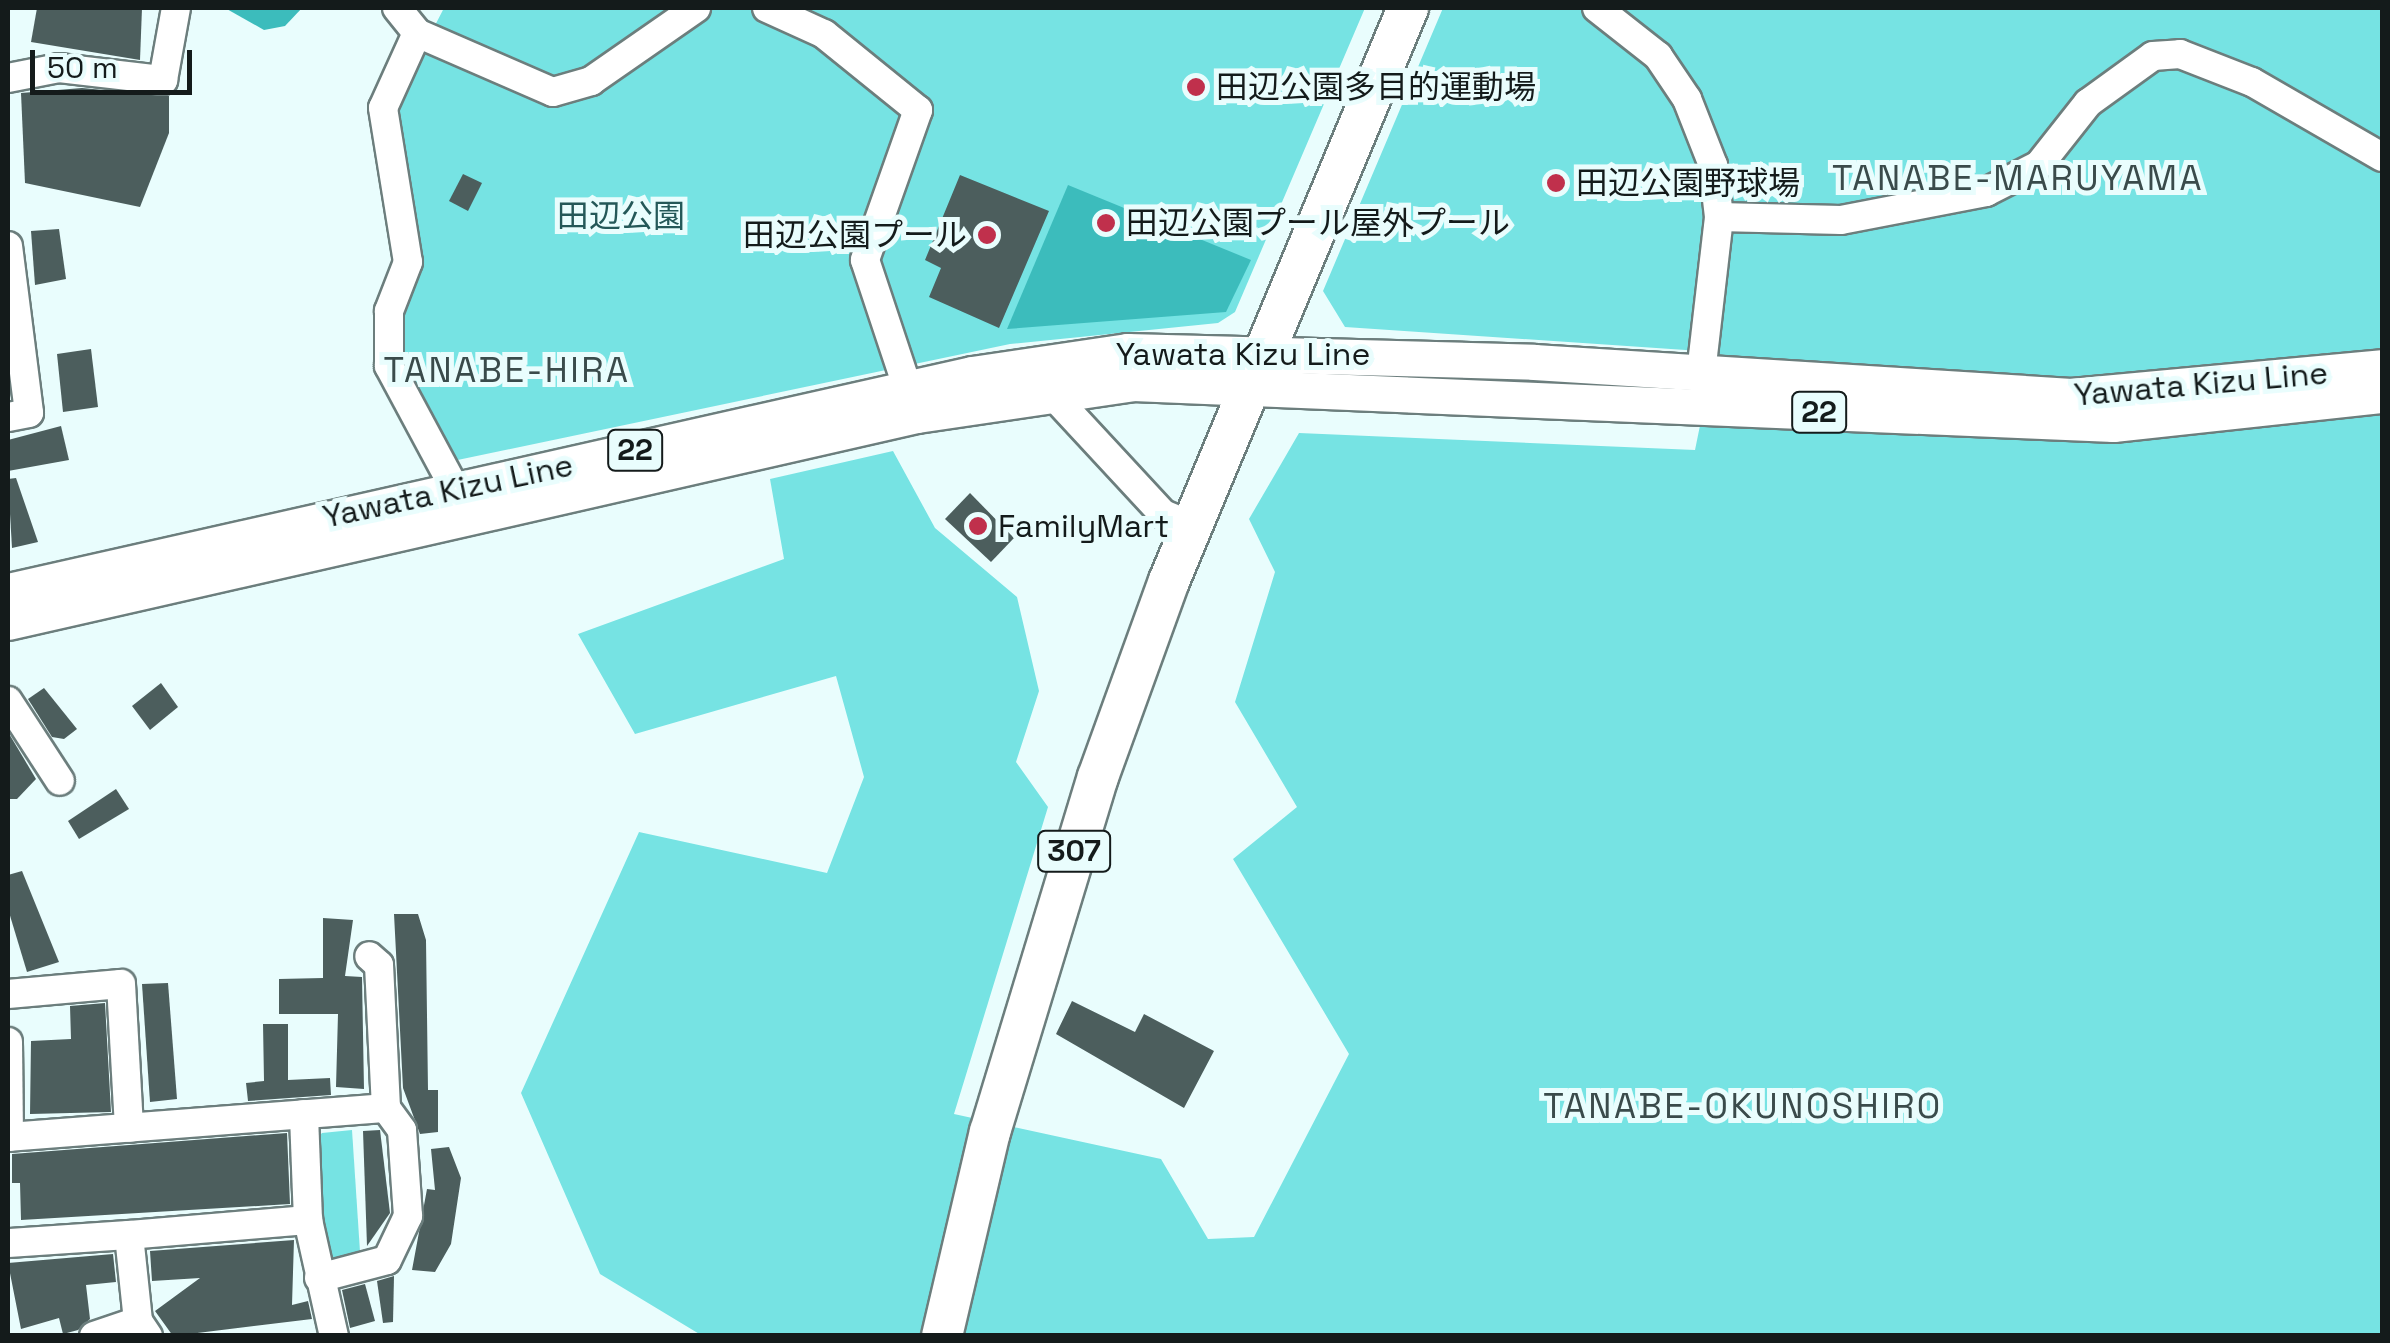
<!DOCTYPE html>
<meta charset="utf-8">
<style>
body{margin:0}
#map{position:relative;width:2390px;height:1343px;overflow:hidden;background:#e9fdfd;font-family:"Space Grotesk","Noto Sans JP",sans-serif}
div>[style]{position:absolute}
.green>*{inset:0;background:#76e3e3}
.water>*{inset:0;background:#3cbcbc}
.building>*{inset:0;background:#4c5e5d}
.roads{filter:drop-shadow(2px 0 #6c7e7d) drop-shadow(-2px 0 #6c7e7d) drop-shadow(0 2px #6c7e7d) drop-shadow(0 -2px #6c7e7d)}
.minor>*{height:28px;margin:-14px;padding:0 14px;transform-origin:14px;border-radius:14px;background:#fff}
.major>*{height:35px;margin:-17.5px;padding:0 17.5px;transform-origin:17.5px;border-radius:17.5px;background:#fff}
.highway>*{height:40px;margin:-20px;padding:0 20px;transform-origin:20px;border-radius:20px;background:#fff}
.dots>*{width:28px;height:28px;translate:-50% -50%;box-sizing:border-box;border:5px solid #e9fdfd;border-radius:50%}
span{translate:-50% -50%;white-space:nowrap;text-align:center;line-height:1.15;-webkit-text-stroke:10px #e9fdfd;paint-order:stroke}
.shield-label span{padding:2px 8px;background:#e9fdfd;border:2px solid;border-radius:8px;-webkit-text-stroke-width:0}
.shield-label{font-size:30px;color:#141b1b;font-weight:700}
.poi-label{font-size:32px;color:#141b1b}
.left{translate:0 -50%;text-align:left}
.right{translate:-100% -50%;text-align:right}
.park-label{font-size:32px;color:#245858}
.street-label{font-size:32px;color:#141b1b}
.neighbourhood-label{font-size:35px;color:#3a4b4b;letter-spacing:2.5px}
.frame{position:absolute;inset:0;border:10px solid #141b1b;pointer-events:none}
.scale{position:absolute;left:30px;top:50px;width:162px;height:45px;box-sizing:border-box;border:5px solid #141b1b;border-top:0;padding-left:12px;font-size:30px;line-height:35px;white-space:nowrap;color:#141b1b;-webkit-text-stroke:8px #e9fdfd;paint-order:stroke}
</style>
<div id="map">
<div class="green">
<div style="clip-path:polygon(444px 8px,1365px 8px,1235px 312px,1218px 323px,1010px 344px,448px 462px,398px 365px,388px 116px)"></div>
<div style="clip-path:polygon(1443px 8px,2382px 8px,2382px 1335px,701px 1335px,600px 1274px,521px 1093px,639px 832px,827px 873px,864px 777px,836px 676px,635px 734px,578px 634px,784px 559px,770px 479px,893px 451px,935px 528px,1017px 597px,1039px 691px,1016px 762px,1048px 807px,954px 1114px,1161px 1159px,1208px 1239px,1254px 1237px,1349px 1054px,1233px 859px,1297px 807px,1235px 702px,1275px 572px,1249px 519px,1299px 433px,1695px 450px,1715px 352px,1345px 327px,1323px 291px)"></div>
<div style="clip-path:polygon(352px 1130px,361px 1267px,319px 1278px,305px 1151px,322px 1133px)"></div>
</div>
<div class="water">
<div style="clip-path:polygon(225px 8px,302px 8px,285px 26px,264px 30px)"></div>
<div style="clip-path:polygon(1068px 185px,1251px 260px,1226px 312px,1007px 329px)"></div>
</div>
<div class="building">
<div style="clip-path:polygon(37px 8px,142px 8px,140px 60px,31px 42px)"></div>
<div style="clip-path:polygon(82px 88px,169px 96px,169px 133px,140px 207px,25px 183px,21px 93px)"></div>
<div style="clip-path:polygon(463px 174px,482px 183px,468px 211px,449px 201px)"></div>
<div style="clip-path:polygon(960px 175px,1049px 211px,999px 328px,929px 297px,941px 268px,925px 260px)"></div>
<div style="clip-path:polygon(59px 229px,66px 279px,35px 285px,31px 231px)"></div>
<div style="clip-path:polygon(91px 349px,98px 407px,63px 412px,57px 354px)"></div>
<div style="clip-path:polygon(61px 426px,69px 460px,8px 471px,8px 440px)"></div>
<div style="clip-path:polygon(16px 478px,38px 542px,12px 548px,8px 479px)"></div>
<div style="clip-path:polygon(970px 493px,1014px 538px,991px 562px,945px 519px)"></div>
<div style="clip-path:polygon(161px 683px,178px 707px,150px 730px,132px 706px)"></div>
<div style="clip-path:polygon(44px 688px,77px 729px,64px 739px,52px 737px,28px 699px)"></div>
<div style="clip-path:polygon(8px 732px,36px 779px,17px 799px,8px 799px)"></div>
<div style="clip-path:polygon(116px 789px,129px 809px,79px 839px,68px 821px)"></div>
<div style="clip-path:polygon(22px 871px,59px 962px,27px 972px,8px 909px,8px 875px)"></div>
<div style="clip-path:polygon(394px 914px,418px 914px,426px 940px,428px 1090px,438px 1090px,438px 1132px,420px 1134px,403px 1088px)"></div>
<div style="clip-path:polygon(323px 918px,353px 920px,345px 976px,362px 977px,364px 1089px,336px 1087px,338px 1014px,279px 1014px,279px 979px,323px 978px)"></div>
<div style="clip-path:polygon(168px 983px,177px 1099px,150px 1102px,142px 984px)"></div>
<div style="clip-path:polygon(1072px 1001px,1135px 1032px,1144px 1014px,1214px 1051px,1184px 1108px,1056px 1034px)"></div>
<div style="clip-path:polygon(105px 1003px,111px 1112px,30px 1114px,31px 1041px,71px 1039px,70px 1006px)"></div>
<div style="clip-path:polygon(263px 1024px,288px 1024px,288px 1080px,330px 1078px,331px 1095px,248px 1101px,246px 1083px,264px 1081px)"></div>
<div style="clip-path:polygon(380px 1130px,390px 1213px,367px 1246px,363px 1131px)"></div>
<div style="clip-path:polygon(287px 1133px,290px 1204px,21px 1220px,20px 1183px,12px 1183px,12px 1154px)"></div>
<div style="clip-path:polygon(449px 1147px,461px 1178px,451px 1244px,435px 1272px,412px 1270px,427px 1189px,435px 1190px,431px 1149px)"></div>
<div style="clip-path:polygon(294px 1240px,292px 1305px,308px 1301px,312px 1319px,173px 1336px,155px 1311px,200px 1278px,152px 1281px,150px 1251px)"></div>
<div style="clip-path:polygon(113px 1254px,116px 1282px,86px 1285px,90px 1319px,78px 1330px,63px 1334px,59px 1318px,21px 1329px,8px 1263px)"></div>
<div style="clip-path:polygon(394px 1276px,393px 1322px,383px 1323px,377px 1281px)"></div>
<div style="clip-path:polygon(365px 1284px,375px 1321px,350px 1328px,342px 1290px)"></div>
</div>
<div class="roads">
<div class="minor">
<div style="left:397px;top:8px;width:32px;rotate:51deg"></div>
<div style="left:417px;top:33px;width:82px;rotate:114.4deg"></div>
<div style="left:383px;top:108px;width:156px;rotate:80.8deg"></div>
<div style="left:408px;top:262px;width:53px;rotate:111.2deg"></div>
<div style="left:389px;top:311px;width:55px;rotate:90deg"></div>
<div style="left:389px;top:366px;width:142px;rotate:61.8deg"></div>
<div style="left:767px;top:8px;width:63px;rotate:24.5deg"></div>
<div style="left:824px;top:34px;width:121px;rotate:39deg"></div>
<div style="left:918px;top:110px;width:159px;rotate:109.5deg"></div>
<div style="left:865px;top:260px;width:136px;rotate:71.6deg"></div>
<div style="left:1597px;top:8px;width:78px;rotate:38.2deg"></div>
<div style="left:1658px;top:56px;width:52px;rotate:56deg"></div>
<div style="left:1687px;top:99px;width:71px;rotate:68.5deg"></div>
<div style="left:1713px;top:165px;width:52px;rotate:83.4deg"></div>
<div style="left:417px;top:33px;width:148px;rotate:23.5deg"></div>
<div style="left:553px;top:92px;width:40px;rotate:-16deg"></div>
<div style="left:591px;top:81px;width:128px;rotate:-34.8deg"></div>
<div style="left:8px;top:78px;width:52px;rotate:-11.1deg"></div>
<div style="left:59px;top:68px;width:105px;rotate:6.6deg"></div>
<div style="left:163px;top:80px;width:73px;rotate:-79.8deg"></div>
<div style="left:8px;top:246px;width:168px;rotate:82.8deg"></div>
<div style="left:29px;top:413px;width:21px;rotate:169deg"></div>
<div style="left:1701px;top:373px;width:157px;rotate:-83.4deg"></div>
<div style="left:1719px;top:217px;width:122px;rotate:1.4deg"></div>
<div style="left:1841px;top:220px;width:148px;rotate:-10.9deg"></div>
<div style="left:1986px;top:192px;width:59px;rotate:-27deg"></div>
<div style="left:2039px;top:165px;width:79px;rotate:-51.7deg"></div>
<div style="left:2088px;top:103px;width:80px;rotate:-35.9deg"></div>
<div style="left:2153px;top:56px;width:27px;rotate:-4deg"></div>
<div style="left:2180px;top:54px;width:77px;rotate:21.3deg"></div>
<div style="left:2252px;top:82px;width:150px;rotate:30deg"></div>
<div style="left:1050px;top:392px;width:166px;rotate:47.2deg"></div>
<div style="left:1163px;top:514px;width:31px;rotate:22deg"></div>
<div style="left:8px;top:701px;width:95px;rotate:57deg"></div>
<div style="left:8px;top:994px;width:113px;rotate:-5.1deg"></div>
<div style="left:121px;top:984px;width:144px;rotate:86.8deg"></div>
<div style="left:8px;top:1042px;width:95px;rotate:89.4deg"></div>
<div style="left:8px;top:1137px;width:379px;rotate:-4.4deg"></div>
<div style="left:308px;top:1220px;width:119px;rotate:77.4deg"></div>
<div style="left:8px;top:1243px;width:121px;rotate:-3.8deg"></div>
<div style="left:319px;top:1278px;width:70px;rotate:-14.8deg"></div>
<div style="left:387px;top:1260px;width:49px;rotate:-64.5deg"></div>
<div style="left:408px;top:1216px;width:86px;rotate:-94deg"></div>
<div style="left:402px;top:1130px;width:27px;rotate:-126deg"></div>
<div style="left:386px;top:1108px;width:143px;rotate:-92.8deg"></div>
<div style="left:379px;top:965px;width:13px;rotate:-138deg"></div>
<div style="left:94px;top:1336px;width:46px;rotate:-18.8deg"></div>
<div style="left:148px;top:1336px;width:18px;rotate:-124deg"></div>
<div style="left:138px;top:1321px;width:86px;rotate:-96deg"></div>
<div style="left:129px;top:1235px;width:180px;rotate:-4.8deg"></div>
<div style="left:308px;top:1220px;width:106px;rotate:-92.2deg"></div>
</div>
<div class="major">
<div style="left:8px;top:591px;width:988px;rotate:-12.69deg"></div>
<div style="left:972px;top:374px;width:157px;rotate:-8.4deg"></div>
<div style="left:1127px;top:351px;width:407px;rotate:1.5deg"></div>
<div style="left:1534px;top:362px;width:538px;rotate:3.62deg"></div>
<div style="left:2071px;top:396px;width:312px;rotate:-5.3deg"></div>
<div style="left:8px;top:622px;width:932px;rotate:-12.83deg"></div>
<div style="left:917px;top:415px;width:218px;rotate:-8.4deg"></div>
<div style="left:1133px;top:383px;width:981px;rotate:2.4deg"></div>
<div style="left:2113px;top:424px;width:271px;rotate:-6.2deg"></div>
</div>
<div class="highway">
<div style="left:942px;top:1336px;width:210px;rotate:-76.8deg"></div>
<div style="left:990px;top:1132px;width:371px;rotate:-73.1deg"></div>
<div style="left:1098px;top:777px;width:208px;rotate:-70.1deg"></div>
<div style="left:1169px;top:581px;width:621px;rotate:-67.36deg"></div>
</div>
</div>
<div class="dots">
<div style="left:1196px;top:87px;background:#c0304c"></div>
<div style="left:1556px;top:183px;background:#c0304c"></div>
<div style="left:1106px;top:223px;background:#c0304c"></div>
<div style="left:987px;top:235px;background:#c0304c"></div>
<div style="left:978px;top:526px;background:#c0304c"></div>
</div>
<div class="shield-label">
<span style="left:1819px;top:412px">22</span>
<span style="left:635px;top:450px">22</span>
<span style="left:1074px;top:851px">307</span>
</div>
<div class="poi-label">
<span class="left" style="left:1216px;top:87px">田辺公園多目的運動場</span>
<span class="left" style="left:1576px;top:183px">田辺公園野球場</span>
<span class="left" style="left:1126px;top:223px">田辺公園プール屋外プール</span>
<span class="right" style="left:967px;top:235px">田辺公園プール</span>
<span class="left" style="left:998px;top:526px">FamilyMart</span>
</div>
<div class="park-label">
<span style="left:621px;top:216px">田辺公園</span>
</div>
<div class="street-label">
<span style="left:1243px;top:354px">Yawata Kizu Line</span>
<span style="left:2201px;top:384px;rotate:-5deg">Yawata Kizu Line</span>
<span style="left:448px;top:491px;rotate:-12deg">Yawata Kizu Line</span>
</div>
<div class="neighbourhood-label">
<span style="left:2018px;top:178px">TANABE-MARUYAMA</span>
<span style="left:507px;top:370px">TANABE-HIRA</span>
<span style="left:1743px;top:1106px">TANABE-OKUNOSHIRO</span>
</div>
<div class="frame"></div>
<div class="scale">50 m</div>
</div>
